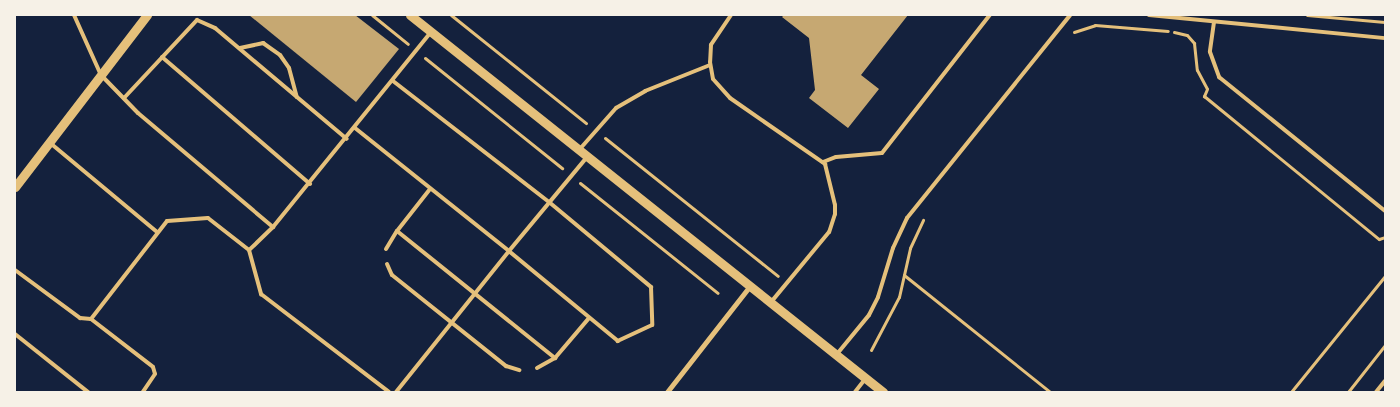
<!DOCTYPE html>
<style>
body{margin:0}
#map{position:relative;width:1400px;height:407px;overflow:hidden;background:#14213d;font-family:Spectral,serif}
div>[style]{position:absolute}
.building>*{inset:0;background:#c6a872}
.path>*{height:3px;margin:-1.5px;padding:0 1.5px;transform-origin:1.5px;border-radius:1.5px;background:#e5c07b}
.service>*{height:4px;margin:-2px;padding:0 2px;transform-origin:2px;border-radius:2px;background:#e5c07b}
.minor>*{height:5px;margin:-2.5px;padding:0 2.5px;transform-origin:2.5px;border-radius:2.5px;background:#e5c07b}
.tertiary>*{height:9px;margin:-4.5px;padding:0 4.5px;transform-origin:4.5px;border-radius:4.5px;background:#e5c07b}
span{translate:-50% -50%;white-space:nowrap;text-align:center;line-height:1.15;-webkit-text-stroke:4px #f6f1e7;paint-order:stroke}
.frame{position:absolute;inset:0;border:16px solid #f6f1e7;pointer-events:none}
</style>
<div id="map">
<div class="building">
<div style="clip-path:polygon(249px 15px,355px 15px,399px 49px,356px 102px)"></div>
<div style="clip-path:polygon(784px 15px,908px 15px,861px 75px,879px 89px,848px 128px,809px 98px,815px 90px,809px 38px,782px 17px)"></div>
</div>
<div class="path">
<div style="left:372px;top:15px;width:46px;rotate:38.9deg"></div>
<div style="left:451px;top:15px;width:173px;rotate:38.7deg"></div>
<div style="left:1307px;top:15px;width:78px;rotate:5.1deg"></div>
<div style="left:1074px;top:32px;width:22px;rotate:-18deg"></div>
<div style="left:1095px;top:25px;width:73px;rotate:4.7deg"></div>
<div style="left:1174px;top:32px;width:13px;rotate:13deg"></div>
<div style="left:1187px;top:35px;width:11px;rotate:49deg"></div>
<div style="left:1194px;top:43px;width:27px;rotate:84deg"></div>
<div style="left:1197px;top:70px;width:21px;rotate:62deg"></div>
<div style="left:1207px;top:89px;width:8px;rotate:113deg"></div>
<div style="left:1204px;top:96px;width:226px;rotate:39.3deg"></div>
<div style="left:1379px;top:239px;width:6px;rotate:-18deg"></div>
<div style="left:425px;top:58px;width:176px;rotate:38.8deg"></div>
<div style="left:605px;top:138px;width:221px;rotate:38.6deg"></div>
<div style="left:580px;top:183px;width:176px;rotate:38.6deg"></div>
<div style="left:904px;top:275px;width:187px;rotate:38.7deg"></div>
<div style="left:871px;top:350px;width:60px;rotate:-62.2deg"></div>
<div style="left:899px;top:297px;width:50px;rotate:-77.3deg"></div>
<div style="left:910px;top:248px;width:31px;rotate:-65deg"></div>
<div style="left:1291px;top:392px;width:149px;rotate:-51deg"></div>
<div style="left:1348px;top:392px;width:60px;rotate:-51.8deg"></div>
</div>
<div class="service">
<div style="left:74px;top:15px;width:66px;rotate:65.8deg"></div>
<div style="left:101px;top:75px;width:53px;rotate:45.8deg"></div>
<div style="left:138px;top:113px;width:177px;rotate:40.2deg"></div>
<div style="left:273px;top:227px;width:251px;rotate:-51deg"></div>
<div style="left:731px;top:15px;width:36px;rotate:124deg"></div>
<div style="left:711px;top:45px;width:17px;rotate:93deg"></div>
<div style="left:710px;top:62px;width:17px;rotate:80deg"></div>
<div style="left:713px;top:79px;width:25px;rotate:48deg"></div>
<div style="left:730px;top:98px;width:116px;rotate:34.8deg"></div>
<div style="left:825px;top:164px;width:42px;rotate:76.3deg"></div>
<div style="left:835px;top:205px;width:9px;rotate:90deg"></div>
<div style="left:835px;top:214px;width:19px;rotate:108deg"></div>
<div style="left:829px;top:232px;width:91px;rotate:129.6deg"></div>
<div style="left:1149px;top:15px;width:237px;rotate:5.6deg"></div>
<div style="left:1214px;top:22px;width:30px;rotate:98deg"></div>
<div style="left:1210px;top:52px;width:27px;rotate:70deg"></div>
<div style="left:1219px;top:77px;width:213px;rotate:38.9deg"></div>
<div style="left:240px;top:48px;width:24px;rotate:-12deg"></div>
<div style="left:263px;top:43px;width:21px;rotate:35deg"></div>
<div style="left:280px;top:55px;width:16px;rotate:55deg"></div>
<div style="left:289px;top:68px;width:30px;rotate:75deg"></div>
<div style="left:162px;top:57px;width:195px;rotate:40.6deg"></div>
<div style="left:393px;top:81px;width:197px;rotate:37.8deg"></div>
<div style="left:549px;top:202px;width:133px;rotate:39.8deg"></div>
<div style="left:651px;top:287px;width:38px;rotate:88deg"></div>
<div style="left:652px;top:325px;width:38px;rotate:155deg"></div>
<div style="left:618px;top:341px;width:141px;rotate:-140.5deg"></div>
<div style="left:509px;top:251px;width:181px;rotate:128.7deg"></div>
<div style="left:124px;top:98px;width:107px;rotate:-46.9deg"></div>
<div style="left:197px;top:20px;width:20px;rotate:24deg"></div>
<div style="left:215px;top:28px;width:172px;rotate:40.1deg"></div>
<div style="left:355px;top:128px;width:197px;rotate:38.6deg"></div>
<div style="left:509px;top:251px;width:122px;rotate:-50.3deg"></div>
<div style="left:49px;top:142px;width:141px;rotate:39.8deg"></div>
<div style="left:579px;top:150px;width:56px;rotate:-48.6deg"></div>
<div style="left:616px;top:108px;width:34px;rotate:-30deg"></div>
<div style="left:645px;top:91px;width:70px;rotate:-21.8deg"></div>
<div style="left:823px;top:162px;width:14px;rotate:-21deg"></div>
<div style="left:836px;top:157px;width:46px;rotate:-5deg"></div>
<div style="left:882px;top:153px;width:175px;rotate:-52deg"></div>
<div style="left:430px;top:189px;width:53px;rotate:128.2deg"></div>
<div style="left:397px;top:231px;width:203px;rotate:38.8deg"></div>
<div style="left:273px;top:227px;width:33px;rotate:136deg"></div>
<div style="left:249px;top:250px;width:46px;rotate:74.7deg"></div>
<div style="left:261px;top:294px;width:161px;rotate:37.4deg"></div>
<div style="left:386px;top:249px;width:21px;rotate:-59deg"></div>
<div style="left:387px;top:264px;width:12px;rotate:66deg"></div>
<div style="left:392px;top:275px;width:146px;rotate:38.6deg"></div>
<div style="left:506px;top:366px;width:14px;rotate:17deg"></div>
<div style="left:15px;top:270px;width:81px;rotate:36.4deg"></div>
<div style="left:80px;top:318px;width:11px;rotate:5deg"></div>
<div style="left:91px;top:319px;width:124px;rotate:-52.2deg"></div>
<div style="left:167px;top:221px;width:41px;rotate:-4.2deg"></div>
<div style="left:208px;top:218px;width:52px;rotate:38deg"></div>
<div style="left:91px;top:319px;width:78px;rotate:37.7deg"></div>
<div style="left:153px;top:367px;width:7px;rotate:74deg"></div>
<div style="left:155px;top:374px;width:22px;rotate:124deg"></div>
<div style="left:15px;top:334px;width:93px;rotate:38.5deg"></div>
<div style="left:837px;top:354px;width:50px;rotate:-50.6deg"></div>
<div style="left:869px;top:315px;width:20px;rotate:-63deg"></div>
<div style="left:878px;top:297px;width:51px;rotate:-73deg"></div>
<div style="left:893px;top:248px;width:33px;rotate:-65deg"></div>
<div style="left:907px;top:218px;width:260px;rotate:-51.2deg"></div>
<div style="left:537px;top:368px;width:21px;rotate:-29deg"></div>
<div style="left:555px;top:358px;width:52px;rotate:-49.6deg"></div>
<div style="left:855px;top:392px;width:18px;rotate:-52deg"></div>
<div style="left:1376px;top:392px;width:14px;rotate:-51deg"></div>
</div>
<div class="minor">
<div style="left:667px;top:392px;width:133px;rotate:-52deg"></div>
</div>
<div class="tertiary">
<div style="left:410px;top:15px;width:605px;rotate:38.56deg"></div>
<div style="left:15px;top:187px;width:217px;rotate:-52.5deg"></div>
</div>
<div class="frame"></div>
</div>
